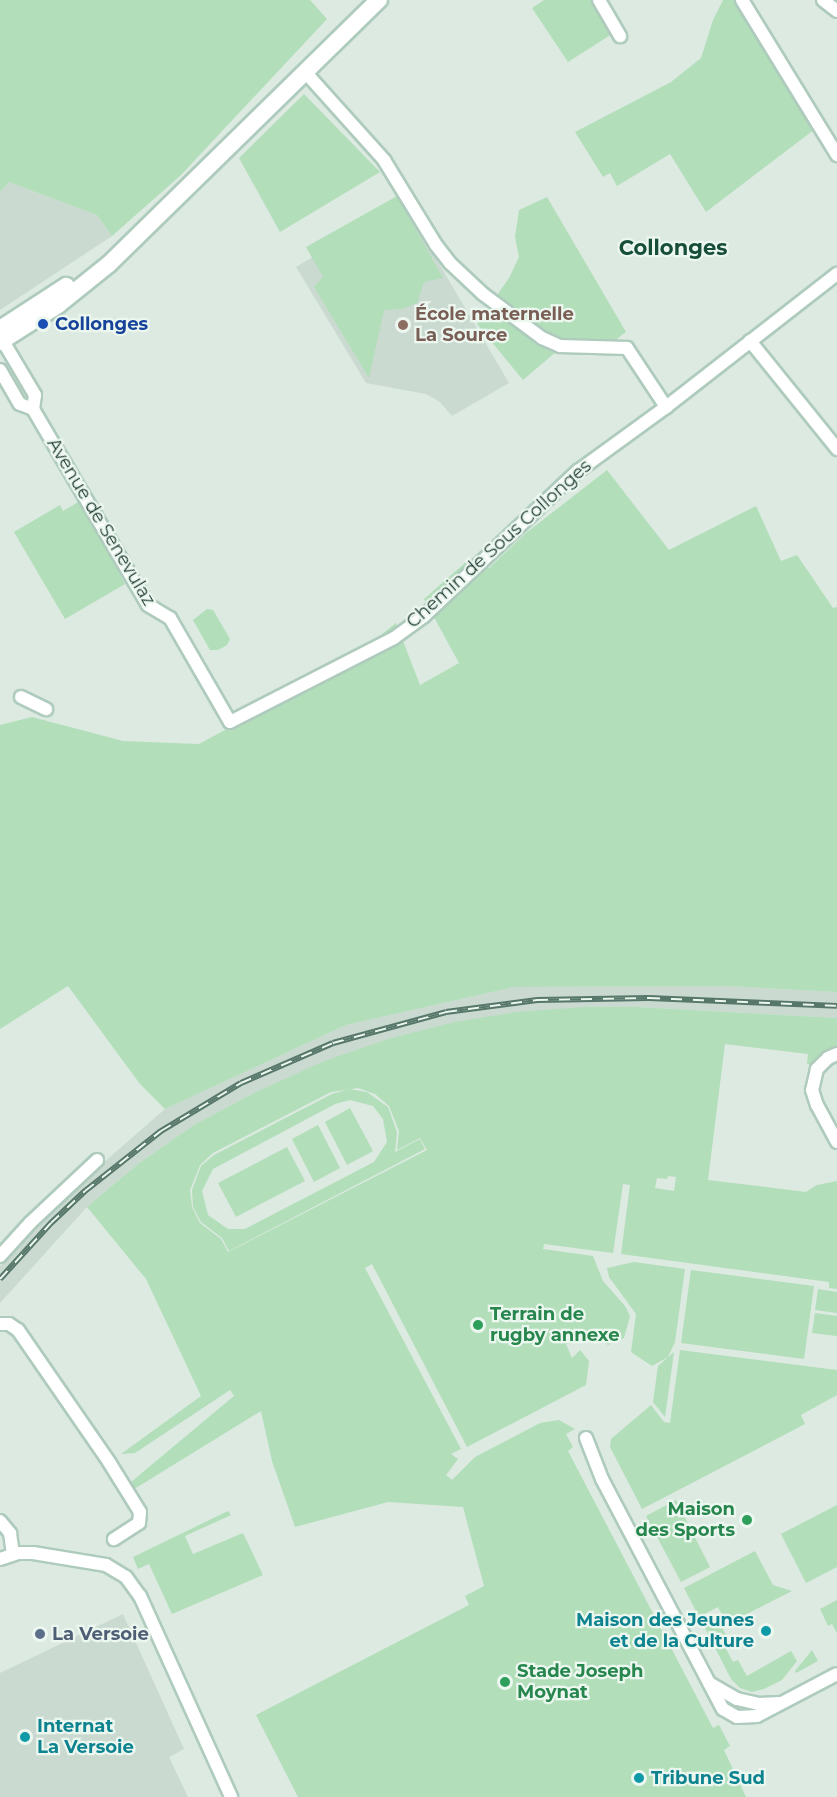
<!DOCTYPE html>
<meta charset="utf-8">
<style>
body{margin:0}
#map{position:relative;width:837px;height:1797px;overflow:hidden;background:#dceae2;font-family:Montserrat,sans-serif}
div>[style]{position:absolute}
.built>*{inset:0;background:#cadad1}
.green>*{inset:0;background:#b2deb9}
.roads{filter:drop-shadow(2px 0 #aecbbd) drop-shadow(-2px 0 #aecbbd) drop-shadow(0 2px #aecbbd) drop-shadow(0 -2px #aecbbd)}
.street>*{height:12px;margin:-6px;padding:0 6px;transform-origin:6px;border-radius:6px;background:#fff}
.secondary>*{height:16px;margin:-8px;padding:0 8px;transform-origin:8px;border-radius:8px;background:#fff}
.rail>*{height:6px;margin-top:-3px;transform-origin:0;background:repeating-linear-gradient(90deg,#ecf7f0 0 11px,#56776a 0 22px);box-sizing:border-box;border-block:2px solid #56776a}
.dots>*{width:16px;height:16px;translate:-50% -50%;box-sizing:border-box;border:3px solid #ecf7f0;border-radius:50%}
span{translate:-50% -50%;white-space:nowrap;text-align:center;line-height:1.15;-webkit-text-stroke:4.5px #ecf7f0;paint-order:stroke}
.education-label{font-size:18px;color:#785e54;font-weight:700}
.left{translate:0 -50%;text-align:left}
.transit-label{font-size:18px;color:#164399;font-weight:700}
.street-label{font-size:18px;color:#1d3a2f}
.leisure-label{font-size:18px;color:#27864d;font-weight:700}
.right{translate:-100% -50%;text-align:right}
.culture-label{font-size:18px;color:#0d838f;font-weight:700}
.service-label{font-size:18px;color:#4e5e75;font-weight:700}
.quarter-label{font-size:21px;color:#174e3a;font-weight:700}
</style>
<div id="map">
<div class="built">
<div style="clip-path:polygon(9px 182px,97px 215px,112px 236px,0 310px,0 192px)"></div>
<div style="clip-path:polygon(403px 202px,509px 383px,452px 416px,440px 402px,426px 394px,366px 383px,296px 267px)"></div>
<div style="clip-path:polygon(727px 986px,837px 992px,837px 1018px,637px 1007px,584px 1007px,252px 1094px,194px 1125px,138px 1164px,87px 1207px,0 1303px,0 1266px,56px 1204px,165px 1109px,346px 1025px,514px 987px)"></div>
<div style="clip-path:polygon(123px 1614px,184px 1749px,169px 1757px,188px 1797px,0 1797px,0 1673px)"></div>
</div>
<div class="green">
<div style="clip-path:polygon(0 0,310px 0,327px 19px,181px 175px,112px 236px,97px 215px,9px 182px,0 192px)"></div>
<div style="clip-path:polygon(544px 0,591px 0,612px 34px,568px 62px,532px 8px)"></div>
<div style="clip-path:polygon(723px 0,735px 0,815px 129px,706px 212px,670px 154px,617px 186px,610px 173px,603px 177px,575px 132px,671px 82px,701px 58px,713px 20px)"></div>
<div style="clip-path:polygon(304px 94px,380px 172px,280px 232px,239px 158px)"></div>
<div style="clip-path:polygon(397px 196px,443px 278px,424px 282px,417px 303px,402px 309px,384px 310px,369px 378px,314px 287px,323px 277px,306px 247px)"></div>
<div style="clip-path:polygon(547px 197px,626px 332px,614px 341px,570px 340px,523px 380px,477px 324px,509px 278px,519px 257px,515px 237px,519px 210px)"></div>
<div style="clip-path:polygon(607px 470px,669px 550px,756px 506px,781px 561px,797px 555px,833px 608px,837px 607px,837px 992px,727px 986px,514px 987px,346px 1025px,165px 1109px,140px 1084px,68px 986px,0 1029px,0 725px,32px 717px,123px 741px,199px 744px,342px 666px,396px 623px,420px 685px,459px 663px,424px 599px,466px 562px,489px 568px,526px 533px)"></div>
<div style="clip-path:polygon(80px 501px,125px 584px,65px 619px,14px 532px,60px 505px,63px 511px)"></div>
<div style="clip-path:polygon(207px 609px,213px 610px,230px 639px,227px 645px,218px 650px,210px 650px,193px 620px)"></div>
<div style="clip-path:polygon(evenodd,584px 1007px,637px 1007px,837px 1018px,837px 1049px,810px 1064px,807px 1064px,808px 1054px,725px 1044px,708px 1180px,806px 1192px,817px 1185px,837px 1181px,837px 1289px,829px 1288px,829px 1282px,621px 1254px,630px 1185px,623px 1184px,613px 1253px,544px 1244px,543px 1249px,593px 1256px,603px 1281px,625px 1306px,630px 1316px,624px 1338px,608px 1345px,593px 1334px,582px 1336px,581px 1342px,566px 1344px,572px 1358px,580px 1350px,589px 1361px,586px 1385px,467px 1447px,372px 1264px,365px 1268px,461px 1449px,451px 1454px,458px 1459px,446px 1475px,452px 1480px,475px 1457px,540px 1423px,559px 1420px,575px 1429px,566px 1434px,573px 1447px,568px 1451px,713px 1728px,719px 1725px,730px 1746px,724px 1750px,746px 1797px,298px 1797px,256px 1715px,469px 1605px,465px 1596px,484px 1586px,463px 1507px,388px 1502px,295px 1527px,272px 1461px,261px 1411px,131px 1491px,131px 1482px,234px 1396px,230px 1390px,135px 1453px,121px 1454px,201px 1396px,146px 1279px,87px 1207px,138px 1164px,194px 1125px,252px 1094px,322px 1062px,388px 1039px,455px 1022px,517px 1012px,584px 1007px,358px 1088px,375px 1094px,389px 1106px,399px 1131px,397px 1150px,420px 1138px,427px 1150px,228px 1252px,221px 1239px,200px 1223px,192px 1207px,190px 1190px,200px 1165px,213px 1153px,331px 1092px,358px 1088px,584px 1007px,668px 1176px,676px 1177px,674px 1191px,655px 1188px,657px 1178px,667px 1179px,668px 1176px)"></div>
<div style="clip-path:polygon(evenodd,349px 1089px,367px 1092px,388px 1107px,397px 1132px,395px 1152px,420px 1139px,425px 1149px,229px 1251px,222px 1238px,201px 1222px,193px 1207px,192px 1190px,201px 1166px,214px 1155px,332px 1094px,349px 1089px,350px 1100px,373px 1106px,383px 1119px,387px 1142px,374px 1162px,245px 1229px,228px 1229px,208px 1215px,202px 1191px,213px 1169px,335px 1104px,350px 1100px)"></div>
<div style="clip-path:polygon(350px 1108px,373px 1151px,347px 1165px,325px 1122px)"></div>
<div style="clip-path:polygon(318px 1125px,340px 1168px,314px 1182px,292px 1139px)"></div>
<div style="clip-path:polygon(287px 1147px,305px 1181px,236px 1217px,218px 1183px)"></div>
<div style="clip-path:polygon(634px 1262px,685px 1269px,675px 1342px,668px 1357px,652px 1366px,631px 1352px,636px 1314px,609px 1277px,607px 1268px)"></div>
<div style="clip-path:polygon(691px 1270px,814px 1286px,804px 1359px,681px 1343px)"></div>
<div style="clip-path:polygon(818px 1289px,837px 1292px,837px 1313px,815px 1310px)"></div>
<div style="clip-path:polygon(815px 1313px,837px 1316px,837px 1336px,812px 1333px)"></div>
<div style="clip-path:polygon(680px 1350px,837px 1370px,837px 1395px,801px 1415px,805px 1424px,642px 1509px,610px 1447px,611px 1439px,651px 1405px,664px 1422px,670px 1423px)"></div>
<div style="clip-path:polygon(674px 1352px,665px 1417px,653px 1402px,658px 1366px)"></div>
<div style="clip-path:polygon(676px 1500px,710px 1567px,681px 1582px,646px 1516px)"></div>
<div style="clip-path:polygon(837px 1505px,837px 1567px,806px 1583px,781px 1534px)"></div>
<div style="clip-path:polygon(228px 1511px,231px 1515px,185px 1536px,193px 1554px,243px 1533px,263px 1575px,172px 1614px,149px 1564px,138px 1569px,133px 1557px)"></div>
<div style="clip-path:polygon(755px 1551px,773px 1585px,792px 1591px,727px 1624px,718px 1607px,699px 1617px,684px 1588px)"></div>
<div style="clip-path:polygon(837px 1600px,837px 1633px,832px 1624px,828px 1626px,820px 1609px)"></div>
<div style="clip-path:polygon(713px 1621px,720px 1624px,729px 1640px,723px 1643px,733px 1662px,738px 1660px,747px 1676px,791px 1651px,797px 1661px,782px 1680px,764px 1689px,752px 1692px,740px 1688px,731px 1679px,704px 1626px)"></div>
<div style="clip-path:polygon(812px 1650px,818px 1661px,796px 1673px,795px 1671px)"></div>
</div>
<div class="roads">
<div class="street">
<div style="left:599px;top:0;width:42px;rotate:59.7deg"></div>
<div style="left:742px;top:0;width:182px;rotate:58.5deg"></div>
<div style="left:823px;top:0;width:18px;rotate:38deg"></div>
<div style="left:306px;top:73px;width:117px;rotate:48.1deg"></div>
<div style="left:384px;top:160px;width:100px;rotate:58.5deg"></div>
<div style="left:436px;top:245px;width:23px;rotate:52deg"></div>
<div style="left:450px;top:263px;width:45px;rotate:43.2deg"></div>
<div style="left:483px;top:294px;width:74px;rotate:36.7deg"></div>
<div style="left:542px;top:338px;width:20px;rotate:24deg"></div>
<div style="left:560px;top:346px;width:67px;rotate:1.7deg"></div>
<div style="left:627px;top:348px;width:71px;rotate:56.5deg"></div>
<div style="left:0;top:336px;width:69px;rotate:59.3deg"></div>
<div style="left:35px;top:395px;width:14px;rotate:98deg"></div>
<div style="left:750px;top:341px;width:139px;rotate:51.1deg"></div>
<div style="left:0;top:370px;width:39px;rotate:60deg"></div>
<div style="left:20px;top:404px;width:14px;rotate:21deg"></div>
<div style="left:33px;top:409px;width:227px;rotate:59.6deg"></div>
<div style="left:148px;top:605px;width:26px;rotate:31deg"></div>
<div style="left:170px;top:618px;width:120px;rotate:60deg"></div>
<div style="left:230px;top:722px;width:184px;rotate:-27.1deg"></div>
<div style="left:394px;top:638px;width:37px;rotate:-36deg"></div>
<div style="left:424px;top:616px;width:212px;rotate:-43.3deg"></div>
<div style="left:578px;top:471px;width:109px;rotate:-36deg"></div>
<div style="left:666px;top:407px;width:217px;rotate:-37.9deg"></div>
<div style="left:21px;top:697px;width:28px;rotate:26deg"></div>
<div style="left:837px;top:1054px;width:10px;rotate:156deg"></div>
<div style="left:828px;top:1058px;width:16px;rotate:135deg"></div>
<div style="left:817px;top:1069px;width:22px;rotate:103deg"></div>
<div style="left:812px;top:1090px;width:16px;rotate:72deg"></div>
<div style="left:817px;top:1105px;width:42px;rotate:61.6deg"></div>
<div style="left:0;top:1256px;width:45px;rotate:-47.7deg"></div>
<div style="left:30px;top:1223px;width:92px;rotate:-43.2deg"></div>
<div style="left:0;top:1324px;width:9px"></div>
<div style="left:9px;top:1324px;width:11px;rotate:34deg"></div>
<div style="left:18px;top:1330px;width:160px;rotate:55.4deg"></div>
<div style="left:109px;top:1462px;width:59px;rotate:58.2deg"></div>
<div style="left:140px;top:1512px;width:11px;rotate:95deg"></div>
<div style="left:139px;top:1523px;width:30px;rotate:147deg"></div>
<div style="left:586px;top:1438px;width:44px;rotate:68.7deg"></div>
<div style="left:602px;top:1479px;width:260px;rotate:62.3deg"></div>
<div style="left:723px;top:1709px;width:16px;rotate:30deg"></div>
<div style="left:737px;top:1717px;width:20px;rotate:-3deg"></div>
<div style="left:757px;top:1716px;width:90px;rotate:-27.7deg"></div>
<div style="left:0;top:1521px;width:16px;rotate:50deg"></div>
<div style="left:10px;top:1533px;width:21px;rotate:82deg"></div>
<div style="left:0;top:1559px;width:19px;rotate:-18deg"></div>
<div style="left:18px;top:1553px;width:15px"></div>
<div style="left:33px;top:1553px;width:74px;rotate:9.3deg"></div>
<div style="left:106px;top:1565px;width:23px;rotate:31deg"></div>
<div style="left:126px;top:1577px;width:24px;rotate:54deg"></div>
<div style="left:140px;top:1596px;width:221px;rotate:65.6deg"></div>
<div style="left:709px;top:1683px;width:32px;rotate:30deg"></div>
<div style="left:737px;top:1699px;width:23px;rotate:13deg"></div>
<div style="left:759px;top:1704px;width:21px;rotate:-3deg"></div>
</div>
<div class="secondary">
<div style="left:0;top:329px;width:79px;rotate:-33.1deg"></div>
<div style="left:0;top:342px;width:69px;rotate:-32.5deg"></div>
<div style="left:58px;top:305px;width:65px;rotate:-38.8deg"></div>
<div style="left:109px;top:264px;width:378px;rotate:-44.4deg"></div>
</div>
</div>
<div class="rail">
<div style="left:0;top:1279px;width:76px;rotate:-47.7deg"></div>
<div style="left:51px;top:1223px;width:47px;rotate:-43.3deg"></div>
<div style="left:85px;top:1191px;width:97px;rotate:-38.3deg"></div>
<div style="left:161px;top:1131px;width:93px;rotate:-31deg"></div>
<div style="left:241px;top:1083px;width:100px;rotate:-23.5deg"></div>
<div style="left:333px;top:1043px;width:117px;rotate:-15.3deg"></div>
<div style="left:446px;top:1012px;width:92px;rotate:-7.5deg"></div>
<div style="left:537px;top:1000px;width:112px;rotate:-1deg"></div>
<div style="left:649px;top:998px;width:188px;rotate:2.4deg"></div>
</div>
<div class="dots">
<div style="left:43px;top:324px;background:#1a4fb4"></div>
<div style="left:403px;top:325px;background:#8d6e63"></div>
<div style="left:478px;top:1325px;background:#2e9e5b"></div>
<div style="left:747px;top:1520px;background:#2e9e5b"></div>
<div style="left:766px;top:1631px;background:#0f9aa8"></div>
<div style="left:40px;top:1634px;background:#5c6f8a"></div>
<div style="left:505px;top:1682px;background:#2e9e5b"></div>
<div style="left:25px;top:1737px;background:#0f9aa8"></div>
<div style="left:639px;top:1778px;background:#0f9aa8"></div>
</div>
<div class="education-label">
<span class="left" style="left:415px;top:325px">École maternelle<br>La Source</span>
</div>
<div class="transit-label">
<span class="left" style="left:55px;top:324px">Collonges</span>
</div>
<div class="street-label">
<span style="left:101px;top:522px;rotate:59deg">Avenue de Senevulaz</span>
<span style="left:499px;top:544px;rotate:-42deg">Chemin de Sous Collonges</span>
</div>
<div class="leisure-label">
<span class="left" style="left:490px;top:1325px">Terrain de<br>rugby annexe</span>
<span class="right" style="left:735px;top:1520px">Maison<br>des Sports</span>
<span class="left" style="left:517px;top:1682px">Stade Joseph<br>Moynat</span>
</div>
<div class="culture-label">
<span class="right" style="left:754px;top:1631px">Maison des Jeunes<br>et de la Culture</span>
<span class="left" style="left:37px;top:1737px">Internat<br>La Versoie</span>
<span class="left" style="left:651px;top:1778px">Tribune Sud</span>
</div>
<div class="service-label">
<span class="left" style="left:52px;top:1634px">La Versoie</span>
</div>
<div class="quarter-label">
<span style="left:673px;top:248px">Collonges</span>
</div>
</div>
